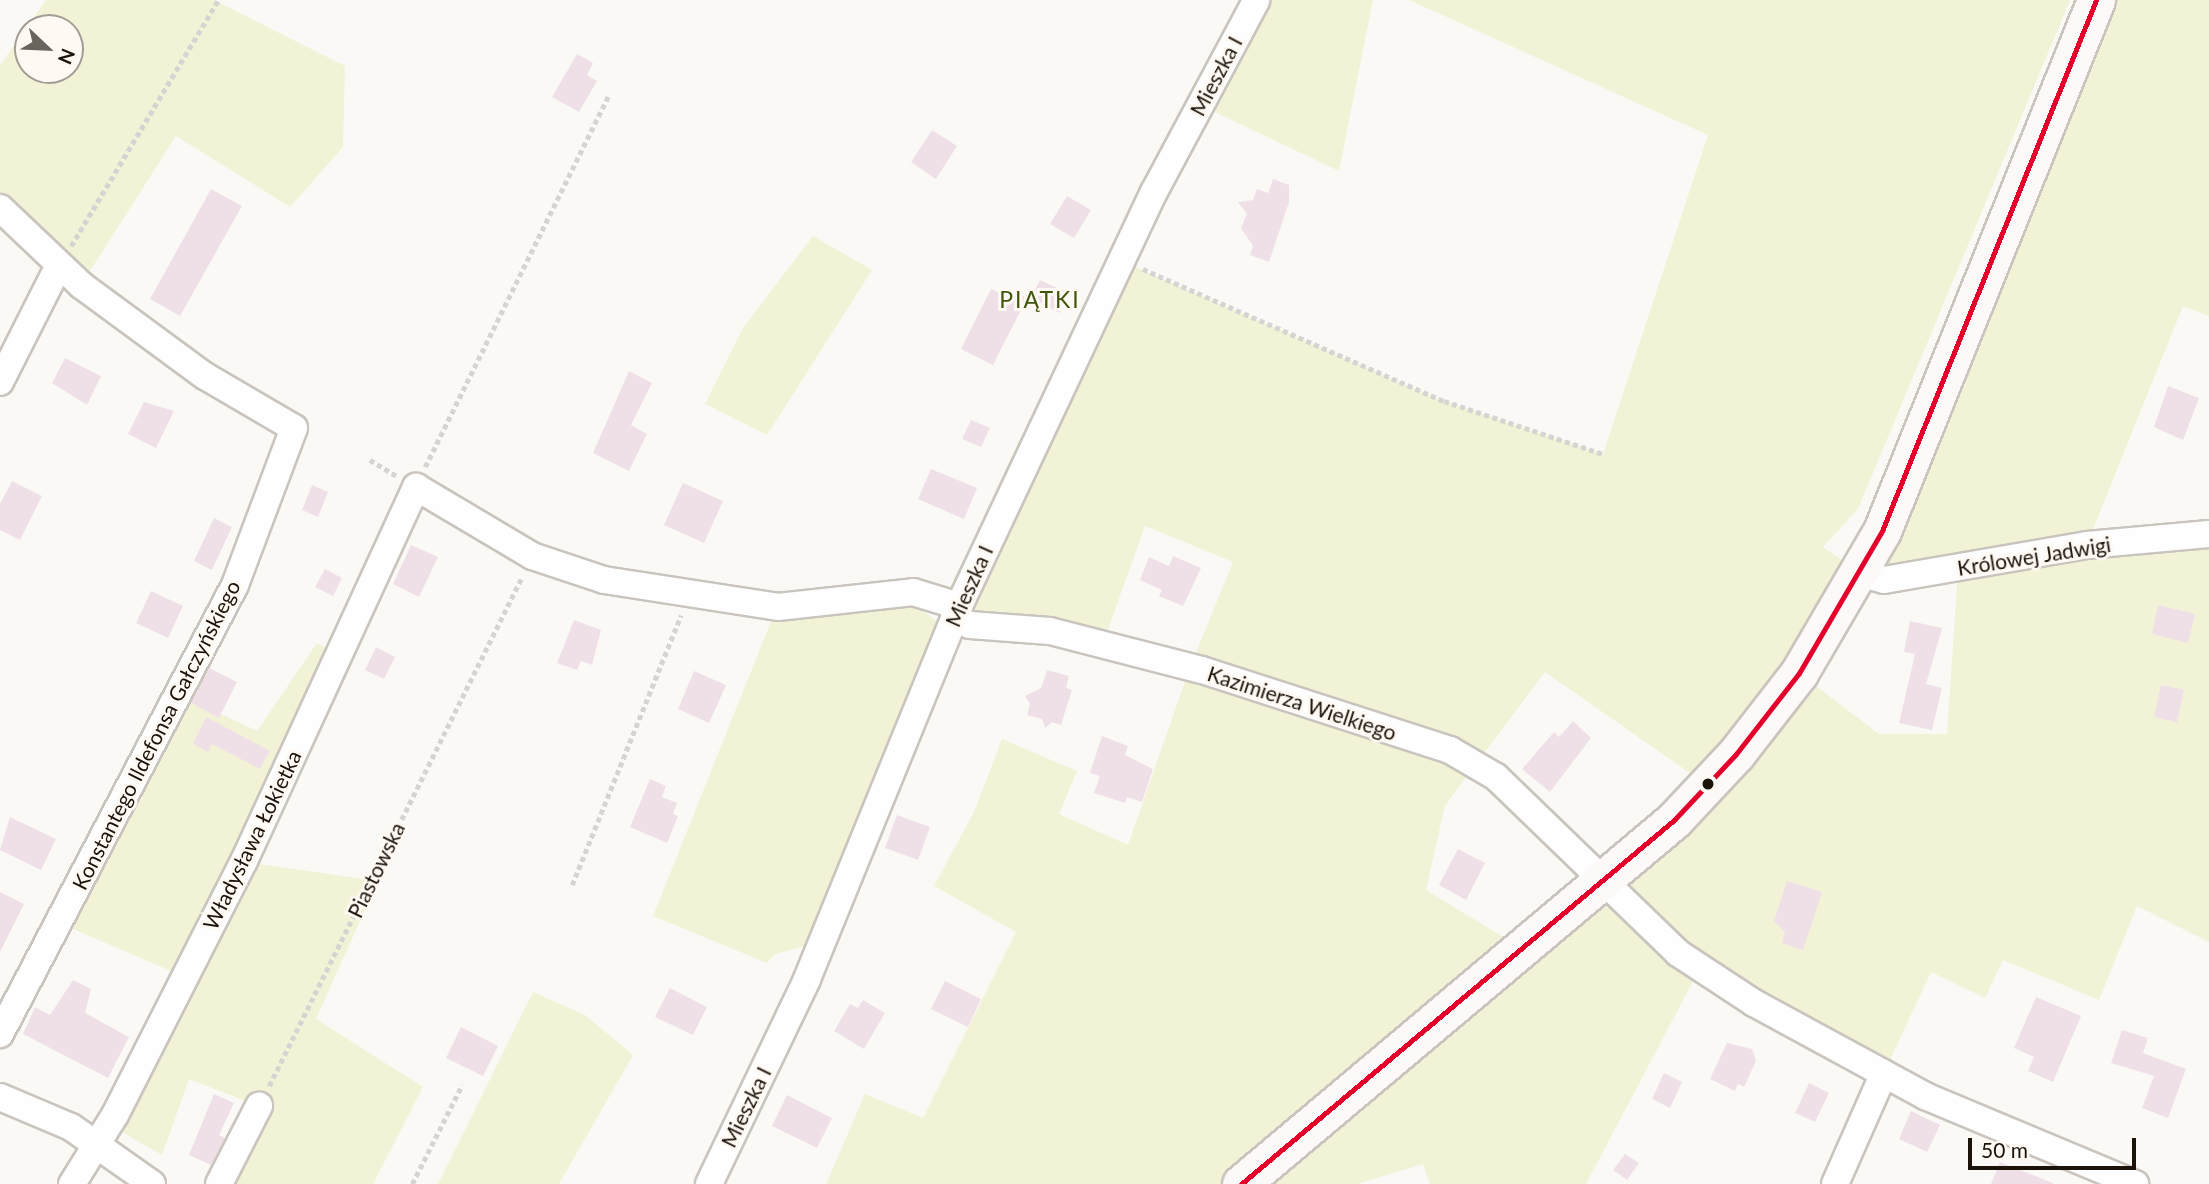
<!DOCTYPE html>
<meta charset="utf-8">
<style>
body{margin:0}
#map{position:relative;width:2209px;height:1184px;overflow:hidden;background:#fbf9f6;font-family:Lato,sans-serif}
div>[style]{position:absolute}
.green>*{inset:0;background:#f2f2d6}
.building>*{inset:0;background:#efe0e8}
.path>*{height:4.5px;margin-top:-2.25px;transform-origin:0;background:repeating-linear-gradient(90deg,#d6d4d3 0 5px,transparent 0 8.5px)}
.roads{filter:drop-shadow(2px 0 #c9c4bd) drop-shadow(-2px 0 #c9c4bd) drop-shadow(0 2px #c9c4bd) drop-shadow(0 -2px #c9c4bd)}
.street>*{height:26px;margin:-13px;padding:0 13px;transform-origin:13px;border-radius:13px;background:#fefefe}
.secondary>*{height:37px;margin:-18.5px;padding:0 18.5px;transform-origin:18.5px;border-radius:18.5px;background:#fcf9f8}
.bus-1>*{height:5px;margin:-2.5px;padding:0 2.5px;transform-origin:2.5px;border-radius:2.5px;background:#e4002b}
.dots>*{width:19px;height:19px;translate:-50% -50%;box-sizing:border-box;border:4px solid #fef9f3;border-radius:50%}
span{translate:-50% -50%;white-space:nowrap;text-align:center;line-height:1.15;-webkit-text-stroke:6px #fef9f3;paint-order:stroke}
.street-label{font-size:21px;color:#1b1309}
.neighbourhood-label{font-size:23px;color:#40560c;letter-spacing:2px}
.north{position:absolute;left:14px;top:14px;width:70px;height:70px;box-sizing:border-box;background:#fef9f3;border:2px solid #a39d95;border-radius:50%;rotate:113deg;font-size:19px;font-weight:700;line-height:28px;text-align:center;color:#1b1309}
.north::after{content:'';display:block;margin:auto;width:24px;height:32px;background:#69645c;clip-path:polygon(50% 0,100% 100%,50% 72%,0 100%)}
.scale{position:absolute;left:1968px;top:1138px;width:168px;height:32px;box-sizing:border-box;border:4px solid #1b1309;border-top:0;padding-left:9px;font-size:21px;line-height:24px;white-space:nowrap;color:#1b1309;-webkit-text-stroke:5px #fef9f3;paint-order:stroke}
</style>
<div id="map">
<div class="green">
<div style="clip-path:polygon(evenodd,46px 0,214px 0,345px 66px,343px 147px,290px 207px,176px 136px,81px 285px,0 208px,0 65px,46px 0,28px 28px,70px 28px,70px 70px,28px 70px,28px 28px)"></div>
<div style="clip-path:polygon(1245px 0,1373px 0,1339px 171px,1200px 105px)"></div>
<div style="clip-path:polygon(evenodd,1409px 0,2070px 0,1858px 509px,1823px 547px,1860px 573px,2096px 0,2209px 0,2209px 316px,2183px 306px,2087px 544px,2209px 534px,2209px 942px,2137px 906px,2099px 1000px,2003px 960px,1985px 998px,1931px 972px,1884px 1073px,1700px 968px,1586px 1184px,1430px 1184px,1423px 1164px,1357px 1184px,826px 1184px,865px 1094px,923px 1118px,1016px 932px,934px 886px,974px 812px,1002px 739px,1077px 771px,1059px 814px,1128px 845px,1190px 667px,1233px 562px,1145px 526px,1103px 643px,970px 625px,959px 606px,1122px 261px,1444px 401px,1603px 454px,1708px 135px,1409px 0,1958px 570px,1947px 734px,1879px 734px,1799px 673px,1860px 573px,1958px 570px,1409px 0,1545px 672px,1707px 785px,1523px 949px,1426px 890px,1445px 805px,1545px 672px)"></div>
<div style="clip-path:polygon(813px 236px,872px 270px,767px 435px,705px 404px,743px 328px)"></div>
<div style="clip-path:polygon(913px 604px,939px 623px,806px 946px,775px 954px,767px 963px,653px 916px,774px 614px)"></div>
<div style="clip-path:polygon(317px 643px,339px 655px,245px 862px,378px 881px,316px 1019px,423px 1087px,373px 1184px,219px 1184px,259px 1106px,189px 1079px,162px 1155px,108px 1124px,185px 977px,59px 923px,179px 694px,257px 731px)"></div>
<div style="clip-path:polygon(533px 992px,585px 1015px,633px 1055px,559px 1184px,438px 1184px)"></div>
</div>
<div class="building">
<div style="clip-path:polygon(577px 54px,593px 63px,587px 75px,597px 81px,579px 112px,552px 97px)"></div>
<div style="clip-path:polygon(932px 130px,957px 146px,936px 179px,911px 162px)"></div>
<div style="clip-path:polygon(1273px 179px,1289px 185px,1289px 202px,1269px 262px,1250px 255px,1253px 246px,1241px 228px,1247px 214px,1238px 202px,1253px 200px,1257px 189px,1268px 193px)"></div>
<div style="clip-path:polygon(211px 189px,242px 206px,180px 316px,150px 299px)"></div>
<div style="clip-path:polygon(1067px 196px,1091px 210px,1074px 238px,1050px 224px)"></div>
<div style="clip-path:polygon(1040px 280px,1070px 294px,1060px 313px,1031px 298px)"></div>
<div style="clip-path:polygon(991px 289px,1005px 295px,1008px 289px,1027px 298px,993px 365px,961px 349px)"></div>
<div style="clip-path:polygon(65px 358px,101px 376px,87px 405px,52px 383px)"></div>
<div style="clip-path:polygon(629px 371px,652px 383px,631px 425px,647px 434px,629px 471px,593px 453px)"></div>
<div style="clip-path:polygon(2168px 386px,2199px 398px,2183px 440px,2154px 427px)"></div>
<div style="clip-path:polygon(144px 402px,174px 411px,156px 448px,128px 434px)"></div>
<div style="clip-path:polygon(971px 420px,990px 428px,981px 447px,962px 439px)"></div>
<div style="clip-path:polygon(931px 469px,977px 488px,964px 519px,918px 499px)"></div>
<div style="clip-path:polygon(12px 481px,42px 496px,20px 540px,0 530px,0 504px)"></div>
<div style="clip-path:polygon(683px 483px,723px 501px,704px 543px,664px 525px)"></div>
<div style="clip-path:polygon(312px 485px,328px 492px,318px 517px,302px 510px)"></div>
<div style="clip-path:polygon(214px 518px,232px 527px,212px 570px,194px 561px)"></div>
<div style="clip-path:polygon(411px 545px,438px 557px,419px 597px,393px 584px)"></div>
<div style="clip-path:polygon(1173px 556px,1201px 568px,1183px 606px,1159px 596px,1162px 590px,1140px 580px,1149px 557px,1169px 566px)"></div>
<div style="clip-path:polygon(325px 569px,342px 578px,333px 596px,315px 587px)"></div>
<div style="clip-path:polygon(151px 591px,183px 606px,168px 638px,136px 623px)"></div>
<div style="clip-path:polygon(2158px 605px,2195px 614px,2188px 643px,2152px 634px)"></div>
<div style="clip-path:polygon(574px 620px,601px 630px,592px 665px,581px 661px,577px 670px,557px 663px)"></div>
<div style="clip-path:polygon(1910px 621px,1942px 628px,1926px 684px,1942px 688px,1932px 730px,1899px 723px,1915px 654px,1904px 652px)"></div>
<div style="clip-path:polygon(376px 647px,395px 657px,384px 679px,365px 670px)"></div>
<div style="clip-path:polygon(209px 668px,237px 682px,219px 718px,191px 703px)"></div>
<div style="clip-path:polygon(1047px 670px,1069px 676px,1066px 688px,1072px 690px,1061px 725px,1052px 722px,1045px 728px,1042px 719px,1027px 715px,1030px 704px,1025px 696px,1041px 688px)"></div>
<div style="clip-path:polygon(694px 671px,726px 685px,709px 723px,678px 709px)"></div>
<div style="clip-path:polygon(2161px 685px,2184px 690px,2177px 722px,2154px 717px)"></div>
<div style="clip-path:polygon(206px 717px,270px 751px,260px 769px,212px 744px,208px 752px,193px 744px)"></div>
<div style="clip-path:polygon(1573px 721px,1591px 738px,1550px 792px,1522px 769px,1554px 732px,1559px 737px)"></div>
<div style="clip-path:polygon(1102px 736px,1128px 746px,1125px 755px,1153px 769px,1142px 802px,1127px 797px,1125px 803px,1094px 793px,1100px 776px,1090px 773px)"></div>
<div style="clip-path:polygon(650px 779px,666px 786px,662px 797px,677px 803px,673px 814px,678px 816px,667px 843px,630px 827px)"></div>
<div style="clip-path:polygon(897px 815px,930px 827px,918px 860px,885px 848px)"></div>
<div style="clip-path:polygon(10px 817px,56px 839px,41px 870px,0 850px)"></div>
<div style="clip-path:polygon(1458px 849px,1485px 863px,1466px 900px,1439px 885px)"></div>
<div style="clip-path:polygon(1787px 881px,1822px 892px,1803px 950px,1782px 943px,1785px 932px,1774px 921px)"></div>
<div style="clip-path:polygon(0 892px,24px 904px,0 952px)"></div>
<div style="clip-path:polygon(73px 980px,91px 989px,85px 1013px,129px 1037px,108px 1078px,23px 1034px,35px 1007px,50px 1015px)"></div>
<div style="clip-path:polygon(945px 981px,981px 999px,968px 1027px,931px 1009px)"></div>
<div style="clip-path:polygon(670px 988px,707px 1007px,693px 1035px,655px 1017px)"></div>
<div style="clip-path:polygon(2036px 997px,2081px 1016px,2053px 1082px,2028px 1071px,2034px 1057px,2014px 1048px)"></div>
<div style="clip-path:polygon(863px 1000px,885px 1013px,864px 1049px,834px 1031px,850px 1004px,858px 1008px)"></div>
<div style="clip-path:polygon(461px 1027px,498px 1046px,483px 1076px,446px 1058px)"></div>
<div style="clip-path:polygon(2122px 1030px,2148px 1038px,2143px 1053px,2186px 1069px,2168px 1118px,2142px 1108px,2154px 1076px,2111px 1063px)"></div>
<div style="clip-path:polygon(1727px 1043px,1752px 1049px,1756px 1061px,1744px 1087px,1738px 1084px,1735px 1091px,1710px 1079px)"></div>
<div style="clip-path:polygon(1664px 1073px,1682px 1082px,1670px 1108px,1652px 1099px)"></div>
<div style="clip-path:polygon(1809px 1083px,1829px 1093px,1815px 1122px,1795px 1113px)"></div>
<div style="clip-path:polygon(214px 1094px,234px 1103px,219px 1135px,225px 1138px,211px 1165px,189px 1155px)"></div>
<div style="clip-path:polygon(787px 1095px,832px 1118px,817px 1148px,772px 1126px)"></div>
<div style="clip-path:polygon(1911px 1111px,1940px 1125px,1927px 1152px,1899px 1139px)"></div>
<div style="clip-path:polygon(1625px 1154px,1639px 1163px,1627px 1180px,1613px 1170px)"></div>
<div style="clip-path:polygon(2000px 1162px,2053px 1183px,2053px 1184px,1991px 1184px)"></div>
</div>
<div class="path">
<div style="left:71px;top:246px;width:287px;rotate:-59.1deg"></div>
<div style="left:1143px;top:269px;width:329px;rotate:23.7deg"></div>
<div style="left:1444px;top:401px;width:168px;rotate:18.4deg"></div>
<div style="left:370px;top:460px;width:31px;rotate:31deg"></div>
<div style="left:425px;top:467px;width:416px;rotate:-63.7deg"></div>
<div style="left:572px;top:885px;width:291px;rotate:-68deg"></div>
<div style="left:269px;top:1086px;width:568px;rotate:-63.57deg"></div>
<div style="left:412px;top:1184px;width:111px;rotate:-63.2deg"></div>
</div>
<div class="roads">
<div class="street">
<div style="left:0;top:208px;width:112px;rotate:43.5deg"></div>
<div style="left:81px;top:285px;width:154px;rotate:36.3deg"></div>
<div style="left:205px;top:376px;width:103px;rotate:30.3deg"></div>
<div style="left:294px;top:428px;width:168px;rotate:110.6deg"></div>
<div style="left:235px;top:585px;width:507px;rotate:117.63deg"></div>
<div style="left:0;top:382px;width:131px;rotate:-63.2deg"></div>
<div style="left:1860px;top:573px;width:25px;rotate:16deg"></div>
<div style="left:1884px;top:580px;width:206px;rotate:-9.8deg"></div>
<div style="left:2087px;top:545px;width:122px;rotate:-5.2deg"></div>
<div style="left:954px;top:618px;width:17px;rotate:24deg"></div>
<div style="left:970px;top:625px;width:80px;rotate:4.3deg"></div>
<div style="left:1050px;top:631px;width:157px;rotate:14.4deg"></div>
<div style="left:1202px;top:670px;width:261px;rotate:17.9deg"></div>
<div style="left:1450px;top:750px;width:53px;rotate:30.4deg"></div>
<div style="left:1496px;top:777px;width:253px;rotate:44deg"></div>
<div style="left:1678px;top:953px;width:91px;rotate:33.3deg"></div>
<div style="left:1754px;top:1003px;width:195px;rotate:28.5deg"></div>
<div style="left:1925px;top:1096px;width:228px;rotate:22.7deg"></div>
<div style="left:0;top:1097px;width:77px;rotate:22.9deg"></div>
<div style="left:71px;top:1127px;width:99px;rotate:35.1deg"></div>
<div style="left:72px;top:1184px;width:81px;rotate:-58.1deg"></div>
<div style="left:115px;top:1115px;width:285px;rotate:-63.1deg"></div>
<div style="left:244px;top:861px;width:412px;rotate:-65.3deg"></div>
<div style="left:416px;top:487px;width:135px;rotate:30.7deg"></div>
<div style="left:532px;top:556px;width:76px;rotate:18.4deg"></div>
<div style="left:604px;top:580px;width:176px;rotate:8.8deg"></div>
<div style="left:778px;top:607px;width:136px;rotate:-6.3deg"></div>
<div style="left:913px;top:592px;width:48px;rotate:16.9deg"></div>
<div style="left:219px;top:1184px;width:88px;rotate:-62.9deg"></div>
<div style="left:709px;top:1184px;width:227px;rotate:-64.4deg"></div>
<div style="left:807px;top:979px;width:403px;rotate:-67.8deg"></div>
<div style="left:959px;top:606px;width:458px;rotate:-64.8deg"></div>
<div style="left:1154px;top:192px;width:217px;rotate:-61.9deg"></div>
<div style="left:1835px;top:1184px;width:121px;rotate:-66.2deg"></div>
</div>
<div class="secondary">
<div style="left:1241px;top:1184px;width:566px;rotate:-40.05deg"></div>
<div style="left:1674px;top:820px;width:91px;rotate:-46.8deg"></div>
<div style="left:1736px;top:754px;width:103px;rotate:-52.1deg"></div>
<div style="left:1799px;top:673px;width:164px;rotate:-59.7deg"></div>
<div style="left:1882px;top:531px;width:573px;rotate:-68.05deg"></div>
</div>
</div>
<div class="bus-1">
<div style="left:1241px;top:1184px;width:566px;rotate:-40.05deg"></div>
<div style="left:1674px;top:820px;width:91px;rotate:-46.8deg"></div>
<div style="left:1736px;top:754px;width:103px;rotate:-52.1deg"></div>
<div style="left:1799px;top:673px;width:164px;rotate:-59.7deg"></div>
<div style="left:1882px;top:531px;width:573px;rotate:-68.05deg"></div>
</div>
<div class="dots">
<div style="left:1708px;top:784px;background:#1b1309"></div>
</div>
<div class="street-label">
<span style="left:1216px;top:76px;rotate:-62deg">Mieszka I</span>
<span style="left:2034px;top:556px;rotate:-9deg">Królowej Jadwigi</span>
<span style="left:969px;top:586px;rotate:-66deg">Mieszka I</span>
<span style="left:1302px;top:703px;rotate:18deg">Kazimierza Wielkiego</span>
<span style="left:156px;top:735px;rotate:-63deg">Konstantego Ildefonsa Gałczyńskiego</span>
<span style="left:252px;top:840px;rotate:-64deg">Władysława Łokietka</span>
<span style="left:376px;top:870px;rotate:-64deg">Piastowska</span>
<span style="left:746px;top:1107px;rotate:-64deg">Mieszka I</span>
</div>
<div class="neighbourhood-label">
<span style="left:1040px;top:299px">PIĄTKI</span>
</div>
<div class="north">N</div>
<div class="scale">50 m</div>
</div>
